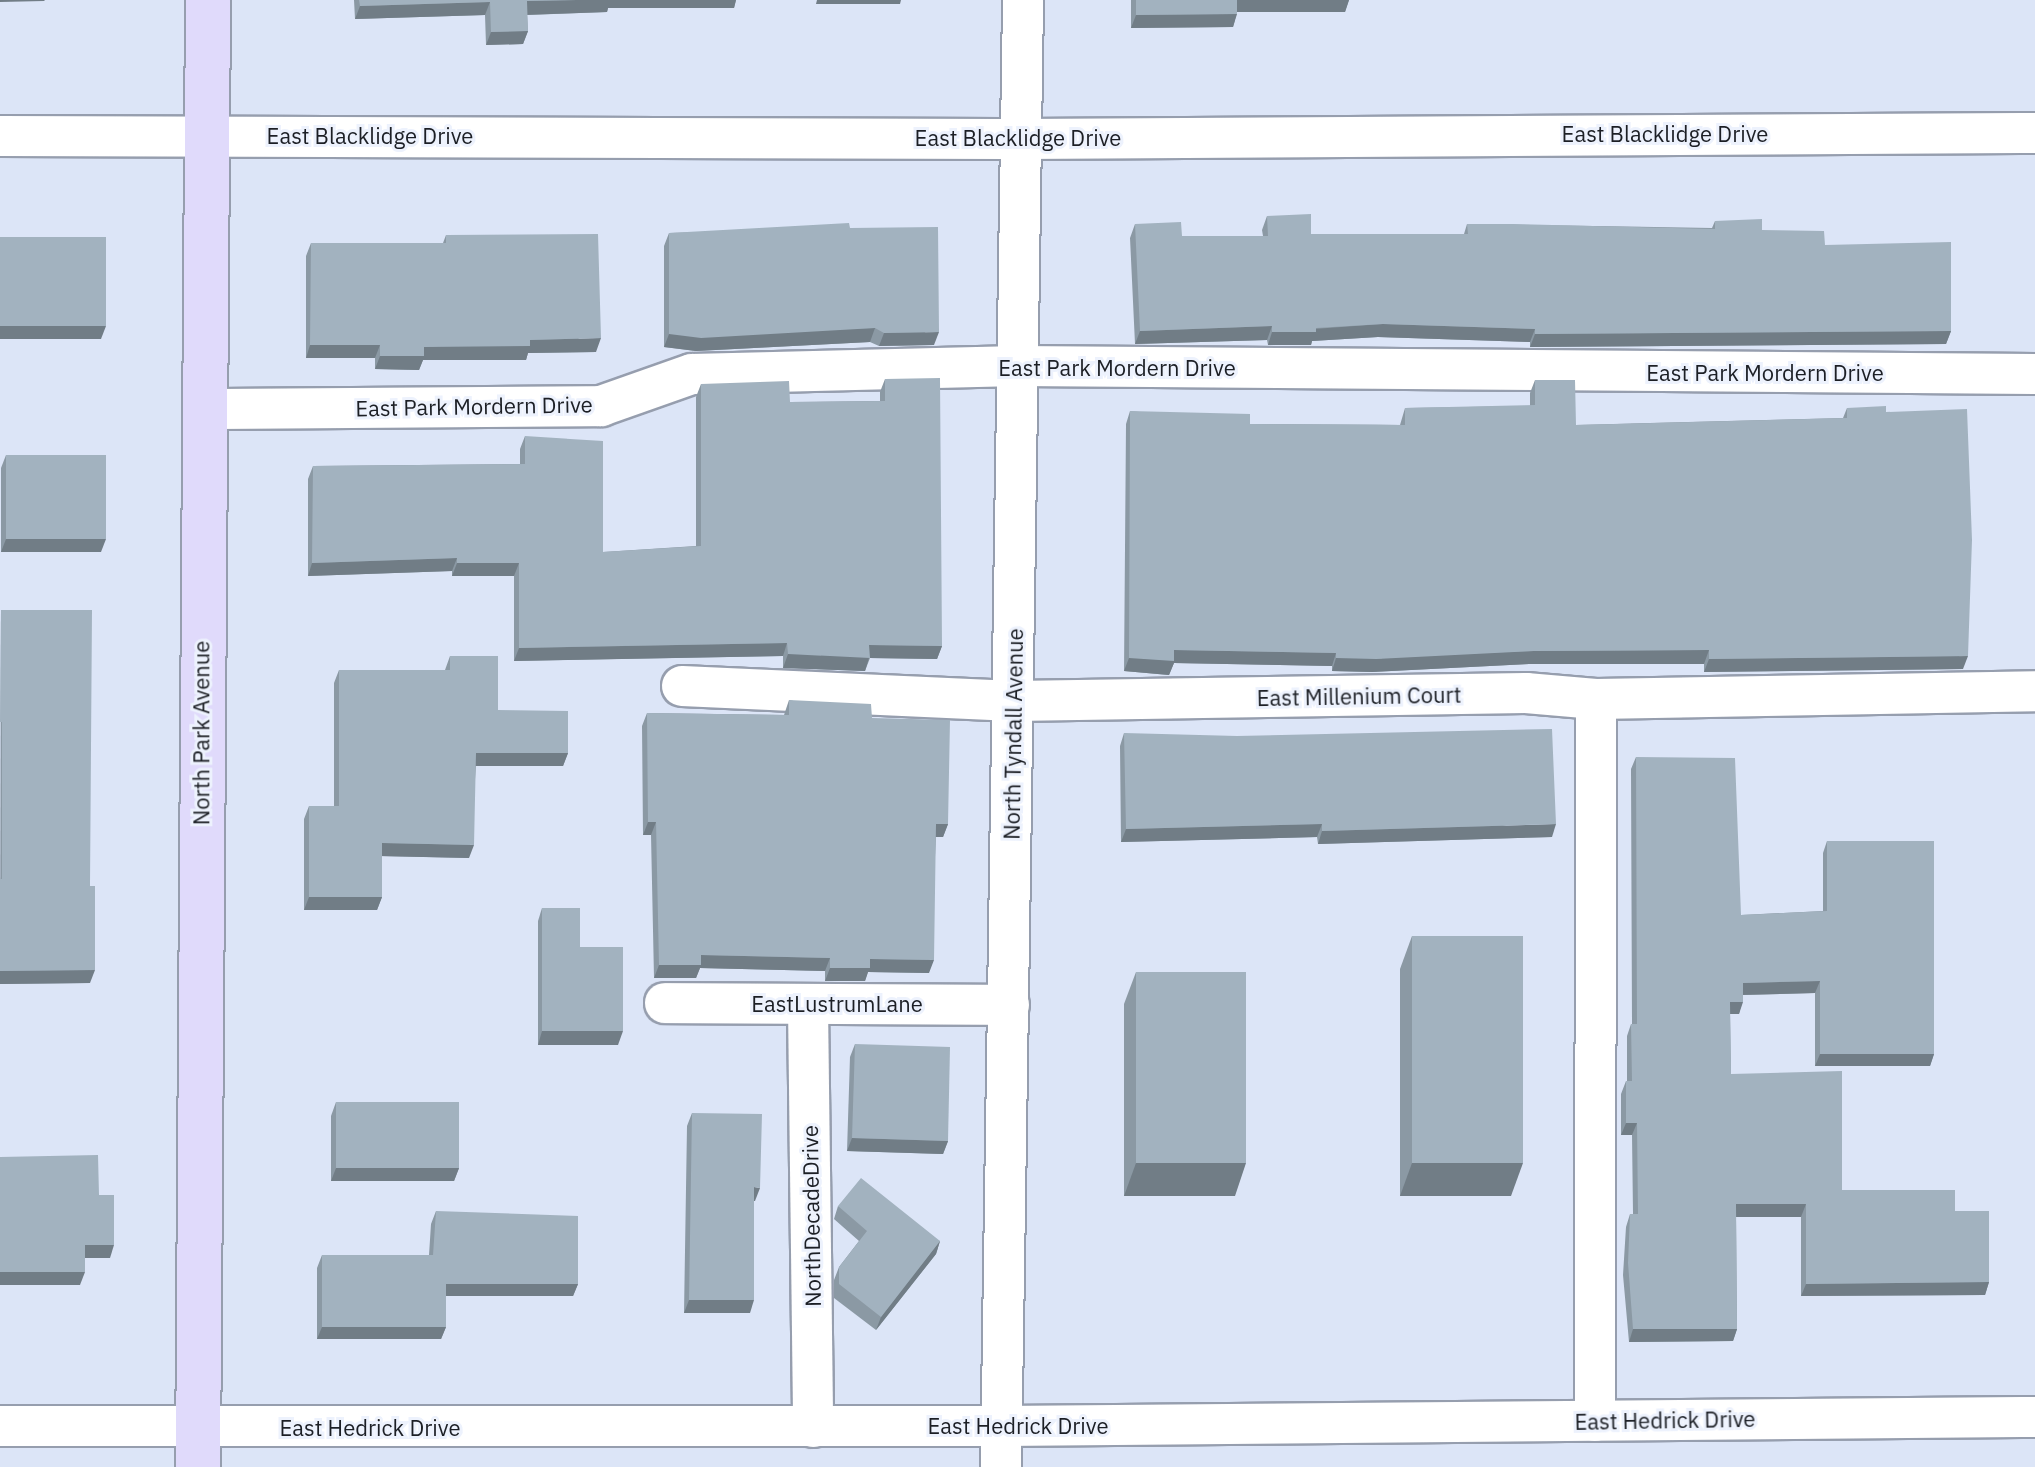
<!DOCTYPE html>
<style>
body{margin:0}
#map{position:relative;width:2035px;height:1467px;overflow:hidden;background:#dce5f7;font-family:"IBM Plex Sans",sans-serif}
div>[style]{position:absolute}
.roads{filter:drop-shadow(2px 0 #969eae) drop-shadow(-2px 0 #969eae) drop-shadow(0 2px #969eae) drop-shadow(0 -2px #969eae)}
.street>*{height:40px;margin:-20px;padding:0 20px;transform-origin:20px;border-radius:20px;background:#fff}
.secondary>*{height:44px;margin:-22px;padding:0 22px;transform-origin:22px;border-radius:22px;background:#e0dafb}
.wall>*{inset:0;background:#8b99a4}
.shaded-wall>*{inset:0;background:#717d86}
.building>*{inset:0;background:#a2b2bf}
span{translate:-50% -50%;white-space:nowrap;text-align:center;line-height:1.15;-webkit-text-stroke:6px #edf2fd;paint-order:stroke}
.street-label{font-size:22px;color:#1c1f25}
</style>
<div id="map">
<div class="roads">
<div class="street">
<div style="left:0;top:136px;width:1023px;rotate:0.17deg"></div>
<div style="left:1023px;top:139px;width:1012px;rotate:-0.34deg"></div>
<div style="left:204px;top:409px;width:397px;rotate:-0.4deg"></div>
<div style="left:601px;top:406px;width:96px;rotate:-19.4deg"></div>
<div style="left:692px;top:374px;width:326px;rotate:-1.4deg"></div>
<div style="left:1018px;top:366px;width:1017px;rotate:0.45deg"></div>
<div style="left:682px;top:686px;width:332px;rotate:2.6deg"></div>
<div style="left:1014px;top:701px;width:512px;rotate:-0.9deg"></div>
<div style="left:1526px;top:693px;width:70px;rotate:4.9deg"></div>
<div style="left:1596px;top:699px;width:439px;rotate:-1deg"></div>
<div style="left:665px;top:1003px;width:344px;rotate:0.3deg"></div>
<div style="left:808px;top:1005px;width:422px;rotate:89.3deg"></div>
<div style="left:1595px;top:1421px;width:722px;rotate:-89.92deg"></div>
<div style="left:0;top:1426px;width:1002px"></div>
<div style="left:1002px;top:1426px;width:1033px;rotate:-0.5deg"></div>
<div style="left:1001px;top:1467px;width:1467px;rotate:-89.14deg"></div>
</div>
<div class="secondary">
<div style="left:198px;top:1467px;width:1467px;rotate:-89.61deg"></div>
</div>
</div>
<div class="wall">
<div style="clip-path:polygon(354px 0,736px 0,734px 8px,608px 8px,607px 12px,527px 15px,528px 31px,523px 44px,486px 45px,485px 15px,355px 19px)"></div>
<div style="clip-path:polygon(1131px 0,1349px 0,1345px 12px,1237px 12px,1233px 27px,1131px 28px)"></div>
<div style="clip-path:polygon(1267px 216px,1311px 234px,1464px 234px,1467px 224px,1712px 228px,1715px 221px,1825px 245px,1951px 331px,1946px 344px,1530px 347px,1530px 342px,1378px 337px,1312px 341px,1311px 345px,1268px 345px,1267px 340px,1135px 344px,1130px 238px,1135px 224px,1182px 236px,1263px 236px,1262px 230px)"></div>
<div style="clip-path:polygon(850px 228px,934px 345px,879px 346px,870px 342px,696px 351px,664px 347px,664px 246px,669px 233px)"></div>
<div style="clip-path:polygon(446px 235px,596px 352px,528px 353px,526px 360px,423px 360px,419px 370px,375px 369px,375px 358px,306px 358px,306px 256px,311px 243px,443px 243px)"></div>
<div style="clip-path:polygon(885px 379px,942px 646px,937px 659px,870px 658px,865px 671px,783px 668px,783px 656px,514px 661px,514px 576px,452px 576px,452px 571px,308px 576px,308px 479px,313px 466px,520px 464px,520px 449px,525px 436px,603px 552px,696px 546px,696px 397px,701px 384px,790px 402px,880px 401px,880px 392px)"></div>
<div style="clip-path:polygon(1535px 380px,1576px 425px,1843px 418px,1847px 408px,1886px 412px,1963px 669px,1704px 672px,1704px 664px,1529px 664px,1372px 672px,1332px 671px,1332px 666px,1174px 663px,1169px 675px,1124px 671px,1126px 424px,1130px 411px,1250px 424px,1400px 425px,1405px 408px,1530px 406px,1530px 393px)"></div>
<div style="clip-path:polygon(6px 455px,101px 552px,1px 552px,1px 468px)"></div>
<div style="clip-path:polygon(1px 610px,90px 886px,90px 983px,0 984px)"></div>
<div style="clip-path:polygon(450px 656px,498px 710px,568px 753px,563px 766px,476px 766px,469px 858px,382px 856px,382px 897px,377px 910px,304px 910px,304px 819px,309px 806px,334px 806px,334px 683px,339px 670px,445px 670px)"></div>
<div style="clip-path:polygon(789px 700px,872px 718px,948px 824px,943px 837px,936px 837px,929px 973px,868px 972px,865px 981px,825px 981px,825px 971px,700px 968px,696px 978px,654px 978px,651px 835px,643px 835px,642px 726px,647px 713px,784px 715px)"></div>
<div style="clip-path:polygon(1124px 733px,1552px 837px,1318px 844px,1317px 837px,1121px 842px,1120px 746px)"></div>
<div style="clip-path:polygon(1636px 757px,1741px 915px,1823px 911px,1823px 853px,1827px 841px,1934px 1054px,1930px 1066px,1815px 1066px,1815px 993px,1743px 995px,1739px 1014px,1730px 1014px,1731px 1074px,1842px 1190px,1955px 1211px,1989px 1282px,1985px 1295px,1801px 1296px,1801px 1217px,1736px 1217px,1737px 1329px,1733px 1341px,1629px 1342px,1623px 1275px,1626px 1227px,1630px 1214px,1633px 1214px,1632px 1135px,1621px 1135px,1621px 1094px,1626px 1081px,1627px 1081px,1627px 1036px,1631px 1024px,1632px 1024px,1631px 769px)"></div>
<div style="clip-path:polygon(542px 908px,580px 947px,618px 1045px,538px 1045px,538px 921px)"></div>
<div style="clip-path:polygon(1412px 936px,1511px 1196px,1400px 1196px,1400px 969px)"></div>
<div style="clip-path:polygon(1136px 972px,1235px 1196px,1124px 1196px,1124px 1004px)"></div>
<div style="clip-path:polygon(855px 1044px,948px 1141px,943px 1154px,847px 1151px,850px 1057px)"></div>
<div style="clip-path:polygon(336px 1102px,459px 1168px,454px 1181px,331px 1181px,331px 1116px)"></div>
<div style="clip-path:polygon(692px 1113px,755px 1201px,754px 1201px,750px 1313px,684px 1313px,687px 1126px)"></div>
<div style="clip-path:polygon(838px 1206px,940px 1241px,936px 1254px,876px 1330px,834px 1298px,834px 1280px,839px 1267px,859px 1241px,834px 1219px)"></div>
<div style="clip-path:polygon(436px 1211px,578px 1284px,573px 1296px,446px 1296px,446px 1327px,441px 1339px,317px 1339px,317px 1268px,322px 1255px,429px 1255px,431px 1224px)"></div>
</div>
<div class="shaded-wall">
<div style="clip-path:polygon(0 0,45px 0,44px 1px,0 2px)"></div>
<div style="clip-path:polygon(577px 0,736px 0,734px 8px,608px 8px,607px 12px,522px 15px,527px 1px)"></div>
<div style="clip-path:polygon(817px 0,901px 0,900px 4px,816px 4px)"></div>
<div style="clip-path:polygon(1237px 0,1349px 0,1345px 12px,1233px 12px)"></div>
<div style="clip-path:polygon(490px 2px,485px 15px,355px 19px,360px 6px)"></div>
<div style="clip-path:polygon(1237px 14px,1233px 27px,1131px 28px,1136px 15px)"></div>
<div style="clip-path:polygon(528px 31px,523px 44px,486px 45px,491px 32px)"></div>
<div style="clip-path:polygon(1383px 324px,1535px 329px,1530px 342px,1378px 337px,1312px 341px,1311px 345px,1268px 345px,1272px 332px)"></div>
<div style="clip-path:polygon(0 326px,106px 326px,101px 339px,0 339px)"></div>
<div style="clip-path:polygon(1272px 326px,1267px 340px,1135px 344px,1140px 331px)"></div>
<div style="clip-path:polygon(875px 328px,870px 342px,696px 351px,664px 347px,669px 334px)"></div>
<div style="clip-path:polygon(1951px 331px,1946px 344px,1530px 347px,1535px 334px)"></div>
<div style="clip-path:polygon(939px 332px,934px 345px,879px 346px,884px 333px)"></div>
<div style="clip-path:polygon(601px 338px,596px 352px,528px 353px,526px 360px,423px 360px,419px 370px,375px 369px,380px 356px,424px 347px,530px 340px)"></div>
<div style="clip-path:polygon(310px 345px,380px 345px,375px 358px,306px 358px)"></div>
<div style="clip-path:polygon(6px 539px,106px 539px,101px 552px,1px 552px)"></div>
<div style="clip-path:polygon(457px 558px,452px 571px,308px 576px,312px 563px)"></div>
<div style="clip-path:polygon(457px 563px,519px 563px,514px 576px,452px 576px)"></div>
<div style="clip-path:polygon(787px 643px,783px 656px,514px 661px,519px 648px)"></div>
<div style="clip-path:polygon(869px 645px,942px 646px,937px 659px,869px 658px,865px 671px,783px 668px,788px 654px)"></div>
<div style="clip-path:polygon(1174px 650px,1336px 653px,1332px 666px,1174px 663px,1169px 675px,1124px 671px,1129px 658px)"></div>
<div style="clip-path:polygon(1709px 650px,1704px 664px,1529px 664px,1372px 672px,1332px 671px,1336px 658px,1534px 651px)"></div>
<div style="clip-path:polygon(1968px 656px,1963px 669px,1704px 672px,1709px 659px)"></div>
<div style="clip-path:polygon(476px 753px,568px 753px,563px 766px,471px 766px)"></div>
<div style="clip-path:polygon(648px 822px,656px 822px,651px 835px,643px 835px)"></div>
<div style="clip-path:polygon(936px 824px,948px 824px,943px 837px,931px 837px)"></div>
<div style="clip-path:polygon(1322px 824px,1317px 837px,1121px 842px,1126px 829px)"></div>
<div style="clip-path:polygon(1556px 824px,1552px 837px,1318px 844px,1322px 831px)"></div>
<div style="clip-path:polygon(382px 843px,474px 845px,469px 858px,377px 856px)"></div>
<div style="clip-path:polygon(309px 897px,382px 897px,377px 910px,304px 910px)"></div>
<div style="clip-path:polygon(701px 955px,830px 958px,825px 971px,700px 968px,696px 978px,654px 978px,659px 965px)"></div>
<div style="clip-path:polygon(870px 959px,934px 960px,929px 973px,868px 972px,865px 981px,825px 981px,830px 968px)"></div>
<div style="clip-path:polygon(95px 970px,90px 983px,0 984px,0 971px)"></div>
<div style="clip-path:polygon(1820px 981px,1815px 993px,1738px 995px,1743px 983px)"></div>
<div style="clip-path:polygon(1730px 1002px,1743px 1002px,1739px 1014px,1725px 1014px)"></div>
<div style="clip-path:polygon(542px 1031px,623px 1031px,618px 1045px,538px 1045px)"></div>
<div style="clip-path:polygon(1820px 1054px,1934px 1054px,1930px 1066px,1815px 1066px)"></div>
<div style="clip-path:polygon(1626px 1123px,1637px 1123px,1632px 1135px,1621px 1135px)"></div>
<div style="clip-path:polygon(852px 1138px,948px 1141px,943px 1154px,847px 1151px)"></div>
<div style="clip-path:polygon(1136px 1163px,1246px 1163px,1235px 1196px,1124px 1196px)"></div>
<div style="clip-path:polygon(1412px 1163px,1523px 1163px,1511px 1196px,1400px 1196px)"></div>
<div style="clip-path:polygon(336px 1168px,459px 1168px,454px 1181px,331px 1181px)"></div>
<div style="clip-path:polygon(754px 1187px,760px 1188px,755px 1201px,750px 1201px)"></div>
<div style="clip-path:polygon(1736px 1204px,1806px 1204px,1801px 1217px,1731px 1217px)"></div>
<div style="clip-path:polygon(940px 1241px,936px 1254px,876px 1330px,881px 1317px)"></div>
<div style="clip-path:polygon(85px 1245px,114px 1245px,110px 1258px,80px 1258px)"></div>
<div style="clip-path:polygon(0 1272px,85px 1272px,80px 1285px,0 1285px)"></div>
<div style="clip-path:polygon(1989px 1282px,1985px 1295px,1801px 1296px,1806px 1284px)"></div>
<div style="clip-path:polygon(446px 1284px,578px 1284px,573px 1296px,441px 1296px)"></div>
<div style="clip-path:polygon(689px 1300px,754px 1300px,750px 1313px,684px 1313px)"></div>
<div style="clip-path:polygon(322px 1327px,446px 1327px,441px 1339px,317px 1339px)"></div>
<div style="clip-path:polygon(1633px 1329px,1737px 1329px,1733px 1341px,1629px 1342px)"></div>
</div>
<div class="building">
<div style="clip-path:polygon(359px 0,577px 0,527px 1px,528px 31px,491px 32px,490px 2px,360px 6px)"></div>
<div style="clip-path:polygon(1136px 0,1237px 0,1237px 14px,1136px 15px)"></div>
<div style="clip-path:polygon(1311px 214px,1311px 234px,1468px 234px,1467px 224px,1513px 224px,1715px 229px,1715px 221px,1762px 219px,1762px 230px,1824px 231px,1825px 245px,1951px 242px,1951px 331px,1535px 334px,1535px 329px,1383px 324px,1316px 328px,1316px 332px,1272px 332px,1272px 326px,1140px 331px,1135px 224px,1181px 222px,1182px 236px,1268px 236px,1267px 216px)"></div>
<div style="clip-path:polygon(849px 223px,850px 228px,938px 227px,939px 332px,884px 333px,875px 328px,701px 338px,669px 334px,669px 233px)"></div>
<div style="clip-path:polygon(598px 234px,601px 338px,530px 340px,530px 346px,424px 347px,424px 356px,380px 356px,380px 345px,310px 345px,311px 243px,446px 243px,446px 235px)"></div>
<div style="clip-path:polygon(0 237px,106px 237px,106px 326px,0 326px)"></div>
<div style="clip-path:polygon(940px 378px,942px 646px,869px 645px,870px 658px,788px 654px,787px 643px,519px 648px,519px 563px,457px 563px,457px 558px,312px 563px,313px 466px,525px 464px,525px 436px,603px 441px,603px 552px,701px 546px,701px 384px,789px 381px,790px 402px,885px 401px,885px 379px)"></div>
<div style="clip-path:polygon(1535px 380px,1575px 380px,1576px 425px,1847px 418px,1847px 408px,1886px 406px,1886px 412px,1967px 409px,1972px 540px,1968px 656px,1709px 659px,1709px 650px,1534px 651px,1376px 659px,1336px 658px,1336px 653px,1174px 650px,1174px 661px,1129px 658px,1130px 411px,1250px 414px,1250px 424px,1405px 425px,1405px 408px,1535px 405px)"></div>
<div style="clip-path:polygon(6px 455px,106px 455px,106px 539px,6px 539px)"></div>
<div style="clip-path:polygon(1px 610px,92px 610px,90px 886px,95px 886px,95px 970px,0 971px,0 879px,2px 879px,2px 722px,0 722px)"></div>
<div style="clip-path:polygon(450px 656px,498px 656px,498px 710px,568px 711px,568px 753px,476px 753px,474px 845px,382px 843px,382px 897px,309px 897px,309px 806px,339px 806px,339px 670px,450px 670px)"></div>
<div style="clip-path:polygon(789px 700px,871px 704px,872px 718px,950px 720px,948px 824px,936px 824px,934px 960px,870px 959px,870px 968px,830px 968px,830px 958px,701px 955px,701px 965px,659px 965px,656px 822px,648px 822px,647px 713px,789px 715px)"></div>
<div style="clip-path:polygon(1552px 729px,1556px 824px,1322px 831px,1322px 824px,1126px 829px,1124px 733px,1237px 736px)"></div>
<div style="clip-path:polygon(1636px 757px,1735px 758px,1741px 915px,1827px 911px,1827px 841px,1934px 841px,1934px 1054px,1820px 1054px,1820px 981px,1743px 983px,1743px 1002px,1730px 1002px,1731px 1074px,1842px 1071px,1842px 1190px,1955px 1190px,1955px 1211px,1989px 1211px,1989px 1282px,1806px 1284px,1806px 1204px,1736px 1204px,1737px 1329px,1633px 1329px,1628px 1263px,1630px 1214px,1638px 1214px,1637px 1123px,1626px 1123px,1626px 1081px,1632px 1081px,1631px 1024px,1637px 1024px)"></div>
<div style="clip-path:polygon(542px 908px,580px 908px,580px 947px,623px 947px,623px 1031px,542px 1031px)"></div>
<div style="clip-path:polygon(1412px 936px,1523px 936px,1523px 1163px,1412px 1163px)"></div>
<div style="clip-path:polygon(1136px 972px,1246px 972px,1246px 1163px,1136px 1163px)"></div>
<div style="clip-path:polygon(855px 1044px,950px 1047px,948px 1141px,852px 1138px)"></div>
<div style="clip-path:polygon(336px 1102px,459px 1102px,459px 1168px,336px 1168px)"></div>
<div style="clip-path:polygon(692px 1113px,762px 1114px,760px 1188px,754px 1187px,754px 1300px,689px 1300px)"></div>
<div style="clip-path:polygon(98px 1155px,99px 1195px,114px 1195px,114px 1245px,85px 1245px,85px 1272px,0 1272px,0 1157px)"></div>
<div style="clip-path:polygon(861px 1178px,940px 1241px,881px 1317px,839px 1284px,839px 1267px,867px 1231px,838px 1206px)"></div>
<div style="clip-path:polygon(436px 1211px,578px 1216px,578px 1284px,446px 1284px,446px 1327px,322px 1327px,322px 1255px,433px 1255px)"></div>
</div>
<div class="street-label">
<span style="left:1665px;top:134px">East Blacklidge Drive</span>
<span style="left:370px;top:136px">East Blacklidge Drive</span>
<span style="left:1018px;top:138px">East Blacklidge Drive</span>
<span style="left:1117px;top:368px">East Park Mordern Drive</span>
<span style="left:1765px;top:373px">East Park Mordern Drive</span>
<span style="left:474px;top:406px;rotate:-1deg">East Park Mordern Drive</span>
<span style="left:1359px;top:696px;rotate:-1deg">East Millenium Court</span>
<span style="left:201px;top:733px;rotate:-90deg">North Park Avenue</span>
<span style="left:1013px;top:734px;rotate:-89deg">North Tyndall Avenue</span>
<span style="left:837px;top:1004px">EastLustrumLane</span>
<span style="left:811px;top:1216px;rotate:-91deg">NorthDecadeDrive</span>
<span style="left:1665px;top:1420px;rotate:-1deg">East Hedrick Drive</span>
<span style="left:1018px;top:1426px">East Hedrick Drive</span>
<span style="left:370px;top:1428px">East Hedrick Drive</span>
</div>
</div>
